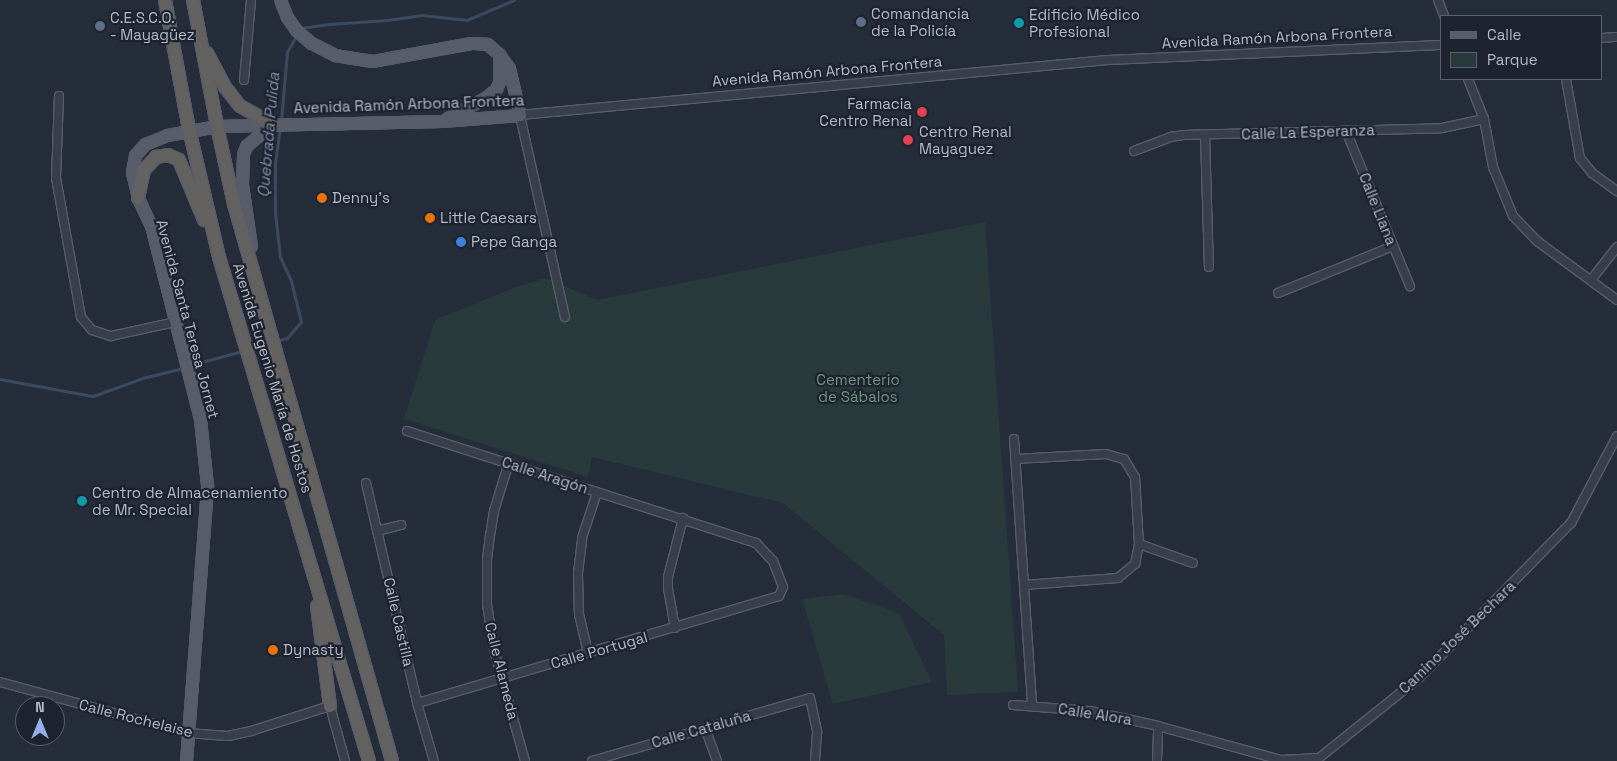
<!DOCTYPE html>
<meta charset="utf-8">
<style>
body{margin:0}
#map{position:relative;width:1617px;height:761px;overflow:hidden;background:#252d3a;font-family:"Space Grotesk",sans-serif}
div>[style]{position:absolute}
.green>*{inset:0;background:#283a3c}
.stream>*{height:2.5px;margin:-1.25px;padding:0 1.25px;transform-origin:1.25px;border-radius:1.25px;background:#3c4a61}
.roads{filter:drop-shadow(1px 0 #575d68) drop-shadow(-1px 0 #575d68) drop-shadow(0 1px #575d68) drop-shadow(0 -1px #575d68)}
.minor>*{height:8px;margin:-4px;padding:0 4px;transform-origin:4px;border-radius:4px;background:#393f4a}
.primary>*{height:11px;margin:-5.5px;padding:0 5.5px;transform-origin:5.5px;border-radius:5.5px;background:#575e6a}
.trunk>*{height:12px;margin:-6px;padding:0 6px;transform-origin:6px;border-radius:6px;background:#646260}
.dots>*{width:14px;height:14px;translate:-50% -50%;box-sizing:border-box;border:2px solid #1e242f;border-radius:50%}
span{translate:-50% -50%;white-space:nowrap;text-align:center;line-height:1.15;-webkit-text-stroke:4.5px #1e242f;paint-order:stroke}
.poi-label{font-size:15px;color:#b4bac6}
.left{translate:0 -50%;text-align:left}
.right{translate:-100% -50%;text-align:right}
.street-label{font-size:15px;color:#b4bac6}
.park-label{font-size:15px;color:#6e9479}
.water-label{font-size:16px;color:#7f8faa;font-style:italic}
.legend{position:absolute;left:1440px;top:15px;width:162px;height:65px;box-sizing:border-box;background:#1e242f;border:1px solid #5a606b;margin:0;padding:6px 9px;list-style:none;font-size:15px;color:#b4bac6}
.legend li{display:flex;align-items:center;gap:10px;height:25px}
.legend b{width:25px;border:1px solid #5a606b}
.north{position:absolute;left:15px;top:696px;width:50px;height:50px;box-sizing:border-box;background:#1e242f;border:1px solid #5a606b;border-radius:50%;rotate:0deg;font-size:14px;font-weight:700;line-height:20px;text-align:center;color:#b4bac6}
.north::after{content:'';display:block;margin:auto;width:18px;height:22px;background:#92b0ed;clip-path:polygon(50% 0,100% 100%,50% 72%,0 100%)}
</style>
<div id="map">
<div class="green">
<div style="clip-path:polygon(985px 222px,1018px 692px,947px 695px,944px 635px,783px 503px,592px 457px,588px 477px,404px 419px,435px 320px,511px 289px,545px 278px,597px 300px)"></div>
<div style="clip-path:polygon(843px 594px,899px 613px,932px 682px,833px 704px,802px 599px)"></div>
</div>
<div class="stream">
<div style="left:300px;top:30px;width:2px;rotate:-63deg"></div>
<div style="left:301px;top:28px;width:28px;rotate:-8deg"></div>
<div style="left:329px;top:24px;width:58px;rotate:-3.9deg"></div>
<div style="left:387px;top:20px;width:35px;rotate:-8deg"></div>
<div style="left:422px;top:15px;width:45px;rotate:6.3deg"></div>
<div style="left:467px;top:20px;width:51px;rotate:-23.1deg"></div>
<div style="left:281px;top:121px;width:69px;rotate:-85deg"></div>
<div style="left:287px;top:52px;width:20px;rotate:-60deg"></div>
<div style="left:277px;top:341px;width:10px;rotate:-17deg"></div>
<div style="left:287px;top:338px;width:21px;rotate:-49deg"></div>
<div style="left:301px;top:322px;width:42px;rotate:-103.7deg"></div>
<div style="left:291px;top:281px;width:26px;rotate:-115deg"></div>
<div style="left:280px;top:257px;width:44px;rotate:-96.5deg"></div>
<div style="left:275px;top:213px;width:50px;rotate:-90deg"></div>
<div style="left:275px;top:163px;width:36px;rotate:-82deg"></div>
<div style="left:250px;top:348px;width:20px;rotate:-15deg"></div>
<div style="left:190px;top:365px;width:55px;rotate:-14.8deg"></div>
<div style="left:0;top:379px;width:95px;rotate:10.4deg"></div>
<div style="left:93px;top:396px;width:53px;rotate:-19.8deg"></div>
<div style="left:143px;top:378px;width:41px;rotate:-14deg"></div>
</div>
<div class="roads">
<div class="minor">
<div style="left:1438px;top:0;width:17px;rotate:69deg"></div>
<div style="left:1601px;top:38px;width:16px;rotate:-4deg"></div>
<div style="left:1468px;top:79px;width:43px;rotate:68.2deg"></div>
<div style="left:1484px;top:119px;width:49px;rotate:79.4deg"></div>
<div style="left:1493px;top:167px;width:53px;rotate:67.8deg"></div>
<div style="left:1513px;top:216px;width:35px;rotate:46deg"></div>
<div style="left:1537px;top:241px;width:99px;rotate:36.4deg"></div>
<div style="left:1566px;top:79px;width:80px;rotate:80deg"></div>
<div style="left:1580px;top:158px;width:19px;rotate:51deg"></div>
<div style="left:1592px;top:173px;width:31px;rotate:36deg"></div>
<div style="left:244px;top:80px;width:80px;rotate:-85deg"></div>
<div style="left:59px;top:96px;width:82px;rotate:92.1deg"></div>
<div style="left:56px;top:178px;width:141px;rotate:79.8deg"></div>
<div style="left:81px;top:317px;width:17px;rotate:50deg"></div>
<div style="left:92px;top:330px;width:20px;rotate:18deg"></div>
<div style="left:111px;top:336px;width:66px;rotate:-12.2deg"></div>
<div style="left:1346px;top:131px;width:168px;rotate:67.6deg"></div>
<div style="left:1205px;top:135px;width:132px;rotate:88.3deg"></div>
<div style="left:1134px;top:151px;width:40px;rotate:-21deg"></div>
<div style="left:1171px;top:137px;width:12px;rotate:-9deg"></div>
<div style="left:1183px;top:135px;width:259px;rotate:-1.5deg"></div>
<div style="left:1442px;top:128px;width:43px;rotate:-12.1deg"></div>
<div style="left:1591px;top:280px;width:42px;rotate:-51.8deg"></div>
<div style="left:1278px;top:293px;width:124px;rotate:-22.2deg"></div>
<div style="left:565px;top:317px;width:207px;rotate:-102.6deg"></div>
<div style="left:520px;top:115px;width:590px;rotate:-5.35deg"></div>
<div style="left:1107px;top:60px;width:334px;rotate:-2.6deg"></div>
<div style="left:407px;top:431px;width:367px;rotate:17.8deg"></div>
<div style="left:756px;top:543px;width:25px;rotate:47deg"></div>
<div style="left:773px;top:561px;width:28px;rotate:69deg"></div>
<div style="left:783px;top:587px;width:10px;rotate:114deg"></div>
<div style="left:779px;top:596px;width:377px;rotate:163.5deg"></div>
<div style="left:1014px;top:439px;width:268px;rotate:86.1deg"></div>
<div style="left:1015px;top:459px;width:91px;rotate:-3.1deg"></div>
<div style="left:1106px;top:454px;width:19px;rotate:16deg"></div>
<div style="left:1124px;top:459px;width:21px;rotate:59deg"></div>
<div style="left:1135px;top:477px;width:67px;rotate:86.6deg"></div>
<div style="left:1139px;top:544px;width:20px;rotate:101deg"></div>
<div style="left:1135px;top:564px;width:22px;rotate:141deg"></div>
<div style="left:1118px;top:578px;width:94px;rotate:175.7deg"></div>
<div style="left:509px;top:462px;width:51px;rotate:107deg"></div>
<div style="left:494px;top:511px;width:24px;rotate:99deg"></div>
<div style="left:490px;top:535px;width:25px;rotate:97deg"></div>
<div style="left:487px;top:560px;width:44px;rotate:90deg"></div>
<div style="left:487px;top:604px;width:47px;rotate:81.3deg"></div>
<div style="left:494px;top:650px;width:115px;rotate:74.4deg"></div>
<div style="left:366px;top:483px;width:226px;rotate:76.9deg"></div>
<div style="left:417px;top:703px;width:60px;rotate:73.7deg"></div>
<div style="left:377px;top:531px;width:25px;rotate:-14deg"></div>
<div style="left:1139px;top:544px;width:57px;rotate:19.4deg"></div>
<div style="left:675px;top:628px;width:40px;rotate:-100deg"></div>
<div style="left:668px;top:589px;width:12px;rotate:-90deg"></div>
<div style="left:668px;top:577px;width:61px;rotate:-75.7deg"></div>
<div style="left:588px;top:653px;width:39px;rotate:-103deg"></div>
<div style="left:579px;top:615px;width:42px;rotate:-91.4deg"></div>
<div style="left:578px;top:573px;width:35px;rotate:-83deg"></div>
<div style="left:582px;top:538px;width:48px;rotate:-71.9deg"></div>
<div style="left:0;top:682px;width:194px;rotate:15.3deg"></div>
<div style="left:187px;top:733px;width:41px;rotate:4.2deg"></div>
<div style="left:228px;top:736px;width:24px;rotate:-12deg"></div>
<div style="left:251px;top:731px;width:83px;rotate:-17.6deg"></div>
<div style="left:330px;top:706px;width:57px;rotate:74.7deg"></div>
<div style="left:1013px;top:705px;width:77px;rotate:4.5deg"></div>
<div style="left:1090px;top:711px;width:70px;rotate:12.4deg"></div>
<div style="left:1158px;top:726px;width:128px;rotate:15.5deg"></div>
<div style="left:1281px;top:760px;width:38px;rotate:-3deg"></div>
<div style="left:1319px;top:758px;width:129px;rotate:-38.7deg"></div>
<div style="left:1420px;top:677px;width:216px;rotate:-45.6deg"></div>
<div style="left:1571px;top:523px;width:98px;rotate:-62.1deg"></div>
<div style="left:705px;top:728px;width:35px;rotate:70deg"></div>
<div style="left:592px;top:761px;width:227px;rotate:-16.1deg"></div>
<div style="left:810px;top:698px;width:35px;rotate:78deg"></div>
<div style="left:817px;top:732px;width:29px;rotate:94deg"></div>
<div style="left:1157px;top:761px;width:35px;rotate:-88deg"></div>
</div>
<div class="primary">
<div style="left:447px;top:118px;width:43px;rotate:-27.8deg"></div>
<div style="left:485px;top:98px;width:14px;rotate:-39deg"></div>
<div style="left:496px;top:89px;width:8px;rotate:-67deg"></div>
<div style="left:499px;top:82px;width:28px;rotate:-90deg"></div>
<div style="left:251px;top:246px;width:63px;rotate:-98.3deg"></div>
<div style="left:242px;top:184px;width:30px;rotate:-88deg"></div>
<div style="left:243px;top:154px;width:9px;rotate:-69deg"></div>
<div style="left:246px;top:146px;width:34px;rotate:-40deg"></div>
<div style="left:186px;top:761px;width:277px;rotate:-85.6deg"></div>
<div style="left:207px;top:485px;width:66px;rotate:-96.1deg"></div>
<div style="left:200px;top:419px;width:199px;rotate:-104.2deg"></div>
<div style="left:151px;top:226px;width:31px;rotate:-115deg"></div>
<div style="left:138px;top:198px;width:27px;rotate:-103deg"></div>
<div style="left:132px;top:172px;width:17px;rotate:-80deg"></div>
<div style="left:135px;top:155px;width:15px;rotate:-48deg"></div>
<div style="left:145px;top:144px;width:24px;rotate:-22deg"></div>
<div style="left:167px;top:135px;width:51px;rotate:-10.2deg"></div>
<div style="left:217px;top:126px;width:225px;rotate:-1.3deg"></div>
<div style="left:442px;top:121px;width:78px;rotate:-4.4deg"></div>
<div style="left:520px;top:115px;width:48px;rotate:-103.2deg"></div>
<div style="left:509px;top:68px;width:17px;rotate:-126deg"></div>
<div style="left:499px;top:54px;width:16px;rotate:-140deg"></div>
<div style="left:487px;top:44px;width:16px;rotate:-176deg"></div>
<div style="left:471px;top:43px;width:101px;rotate:169.7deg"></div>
<div style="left:372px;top:61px;width:37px;rotate:-171deg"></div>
<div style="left:335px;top:55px;width:27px;rotate:-153deg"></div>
<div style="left:311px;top:43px;width:20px;rotate:-139deg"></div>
<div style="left:296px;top:30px;width:16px;rotate:-125deg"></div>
<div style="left:287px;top:17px;width:18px;rotate:-112deg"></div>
</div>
<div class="trunk">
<div style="left:165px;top:0;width:131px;rotate:79.5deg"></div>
<div style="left:189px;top:129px;width:131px;rotate:76.8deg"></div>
<div style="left:219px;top:257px;width:526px;rotate:73.43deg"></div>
<div style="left:193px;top:0;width:128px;rotate:79.2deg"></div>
<div style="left:217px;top:126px;width:80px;rotate:77.7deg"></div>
<div style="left:234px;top:204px;width:579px;rotate:74.16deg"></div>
<div style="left:207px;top:53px;width:38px;rotate:62deg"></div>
<div style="left:225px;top:87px;width:24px;rotate:52deg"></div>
<div style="left:240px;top:106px;width:37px;rotate:29deg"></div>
<div style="left:138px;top:198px;width:29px;rotate:-78deg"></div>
<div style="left:144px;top:170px;width:18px;rotate:-47deg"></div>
<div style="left:156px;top:157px;width:12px;rotate:-9deg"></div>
<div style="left:168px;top:155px;width:12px;rotate:24deg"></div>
<div style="left:179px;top:160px;width:65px;rotate:67.4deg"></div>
<div style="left:317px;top:606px;width:101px;rotate:82.6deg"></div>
</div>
</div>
<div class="dots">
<div style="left:861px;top:22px;background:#5c6f8a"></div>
<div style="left:1019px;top:23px;background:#0f9aa8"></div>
<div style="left:100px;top:26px;background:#5c6f8a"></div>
<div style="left:922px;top:112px;background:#e0444e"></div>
<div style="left:908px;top:140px;background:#e0444e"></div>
<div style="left:322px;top:198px;background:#e8710a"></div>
<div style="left:430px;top:218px;background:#e8710a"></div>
<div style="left:461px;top:242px;background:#3f7fe0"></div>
<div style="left:82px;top:501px;background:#0f9aa8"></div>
<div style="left:273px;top:650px;background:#e8710a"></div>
</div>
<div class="poi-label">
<span class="left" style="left:871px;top:22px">Comandancia<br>de la Policía</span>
<span class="left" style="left:1029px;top:23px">Edificio Médico<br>Profesional</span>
<span class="left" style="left:110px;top:26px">C.E.S.C.O.<br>- Mayagüez</span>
<span class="right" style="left:912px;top:112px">Farmacia<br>Centro Renal</span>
<span class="left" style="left:919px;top:140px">Centro Renal<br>Mayaguez</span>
<span class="left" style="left:332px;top:198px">Denny's</span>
<span class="left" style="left:440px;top:218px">Little Caesars</span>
<span class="left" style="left:471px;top:242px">Pepe Ganga</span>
<span class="left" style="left:92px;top:501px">Centro de Almacenamiento<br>de Mr. Special</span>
<span class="left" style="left:283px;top:650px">Dynasty</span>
</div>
<div class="street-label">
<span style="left:1277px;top:37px;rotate:-3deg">Avenida Ramón Arbona Frontera</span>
<span style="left:827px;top:71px;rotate:-5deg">Avenida Ramón Arbona Frontera</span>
<span style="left:409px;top:104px;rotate:-2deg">Avenida Ramón Arbona Frontera</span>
<span style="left:1308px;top:132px;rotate:-2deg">Calle La Esperanza</span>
<span style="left:1378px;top:209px;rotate:68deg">Calle Liana</span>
<span style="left:188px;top:319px;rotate:75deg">Avenida Santa Teresa Jornet</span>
<span style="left:273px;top:378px;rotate:73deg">Avenida Eugenio María de Hostos</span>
<span style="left:545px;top:475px;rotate:18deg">Calle Aragón</span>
<span style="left:399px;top:622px;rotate:77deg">Calle Castilla</span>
<span style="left:1457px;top:637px;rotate:-44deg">Camino José Bechara</span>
<span style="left:599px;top:650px;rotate:-16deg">Calle Portugal</span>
<span style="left:502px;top:671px;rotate:76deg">Calle Alameda</span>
<span style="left:1095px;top:714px;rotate:9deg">Calle Alora</span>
<span style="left:136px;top:718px;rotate:14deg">Calle Rochelaise</span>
<span style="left:701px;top:729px;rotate:-16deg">Calle Cataluña</span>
</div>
<div class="park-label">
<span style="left:858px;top:388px">Cementerio<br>de Sábalos</span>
</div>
<div class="water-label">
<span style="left:269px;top:135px;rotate:-85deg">Quebrada Pulida</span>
</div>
<ul class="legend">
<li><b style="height:6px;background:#575e6a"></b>Calle</li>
<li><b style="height:14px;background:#283a3c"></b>Parque</li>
</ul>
<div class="north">N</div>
</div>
